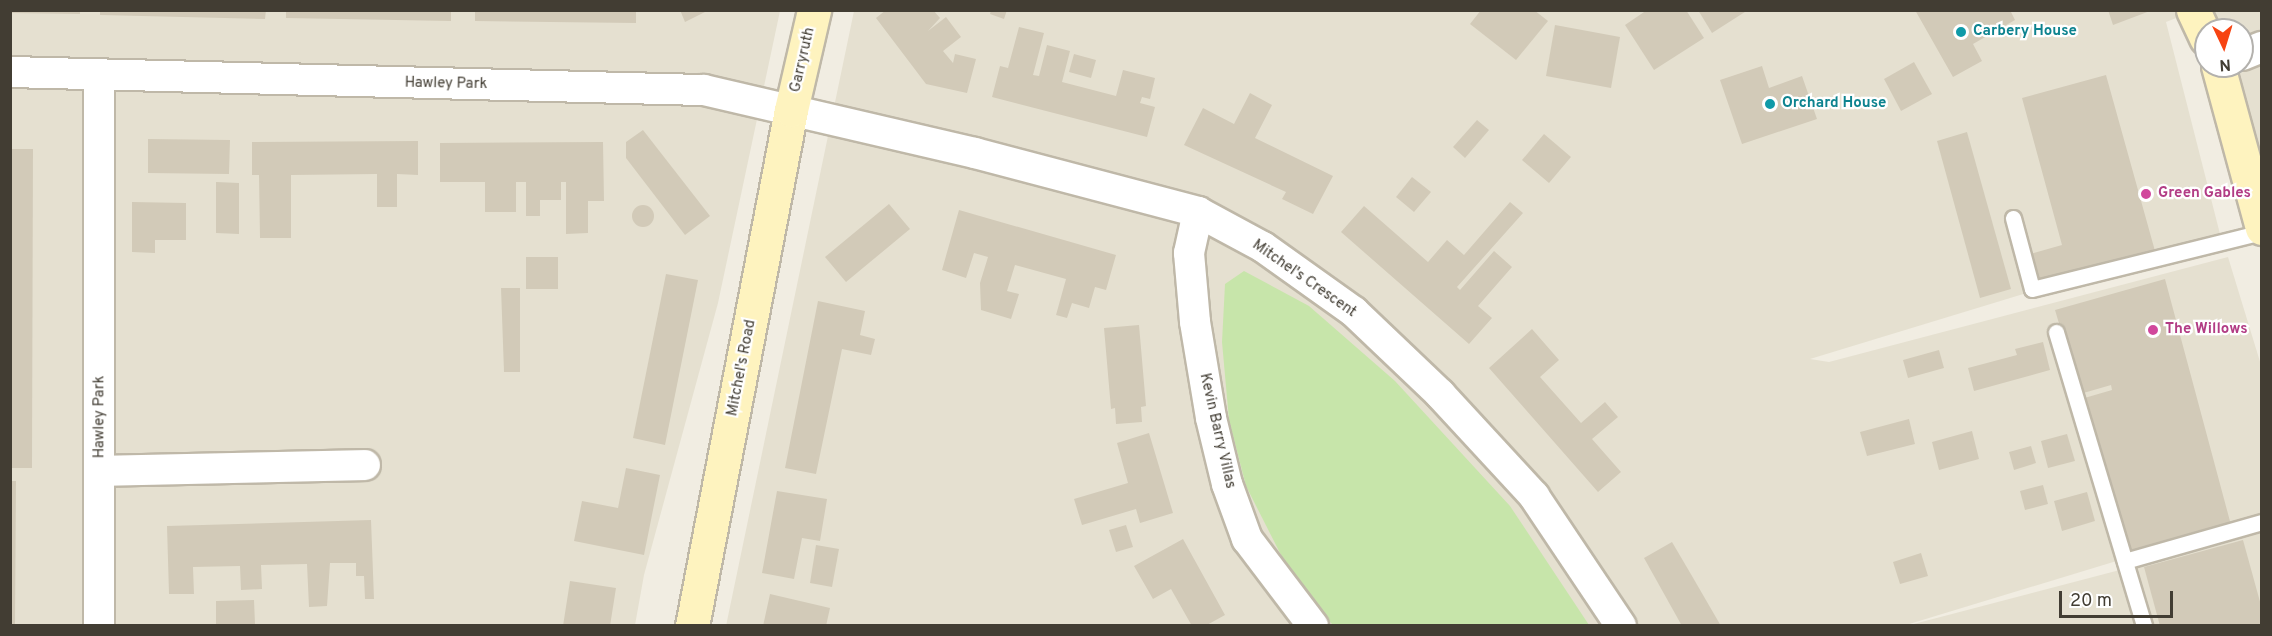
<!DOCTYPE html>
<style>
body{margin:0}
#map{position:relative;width:2272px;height:636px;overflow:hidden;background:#f1ede2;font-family:Overpass,sans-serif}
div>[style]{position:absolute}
.residential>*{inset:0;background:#e5e0d0}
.green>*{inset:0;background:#c7e5aa}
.building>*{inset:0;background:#d2cab8}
.round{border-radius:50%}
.roads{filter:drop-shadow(2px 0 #bfb8a8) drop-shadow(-2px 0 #bfb8a8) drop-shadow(0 2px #bfb8a8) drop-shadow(0 -2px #bfb8a8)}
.lane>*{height:15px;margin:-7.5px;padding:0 7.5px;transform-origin:7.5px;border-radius:7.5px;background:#fff}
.street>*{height:30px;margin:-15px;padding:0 15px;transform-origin:15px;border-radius:15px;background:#fff}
.secondary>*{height:33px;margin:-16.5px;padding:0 16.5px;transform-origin:16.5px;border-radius:16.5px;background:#fef3bf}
.dots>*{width:16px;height:16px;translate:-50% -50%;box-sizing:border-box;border:3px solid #fff;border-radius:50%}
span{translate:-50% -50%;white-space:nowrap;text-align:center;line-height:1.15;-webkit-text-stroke:4.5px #fff;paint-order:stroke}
.culture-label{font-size:15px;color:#0d838f;font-weight:700}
.left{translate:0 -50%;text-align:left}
.street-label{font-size:15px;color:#423d33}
.hotel-label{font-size:15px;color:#b23c85;font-weight:700}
.frame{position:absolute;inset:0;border:12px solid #423d33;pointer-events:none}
.north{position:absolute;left:2194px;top:18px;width:60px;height:60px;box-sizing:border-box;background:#fff;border:2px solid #b3b1ad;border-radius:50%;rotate:176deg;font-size:16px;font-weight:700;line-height:24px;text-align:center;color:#423d33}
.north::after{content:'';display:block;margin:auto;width:21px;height:27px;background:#f74412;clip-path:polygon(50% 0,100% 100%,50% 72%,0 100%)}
.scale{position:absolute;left:2059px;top:591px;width:114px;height:27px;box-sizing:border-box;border:3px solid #423d33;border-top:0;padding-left:8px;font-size:18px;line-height:21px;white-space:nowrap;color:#423d33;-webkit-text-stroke:4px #fff;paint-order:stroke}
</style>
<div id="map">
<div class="residential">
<div style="clip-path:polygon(10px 11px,780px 11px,718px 303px,644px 575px,635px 625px,11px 625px)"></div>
<div style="clip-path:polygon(854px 11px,2194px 11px,2166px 22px,2220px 234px,1810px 359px,1829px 362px,2228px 257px,2261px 365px,2261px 517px,1906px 625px,726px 626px)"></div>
<div style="clip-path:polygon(2213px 11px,2261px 11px,2261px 162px,2231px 66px,2242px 66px,2242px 30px,2219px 30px)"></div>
<div style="clip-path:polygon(2261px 533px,2261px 625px,1910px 625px)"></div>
</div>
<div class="green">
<div style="clip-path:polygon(1244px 271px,1309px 306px,1395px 381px,1510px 506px,1589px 625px,1334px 626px,1328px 620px,1283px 559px,1246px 486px,1229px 420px,1222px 342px,1225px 284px)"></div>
</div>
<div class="building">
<div style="clip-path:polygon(10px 10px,80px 10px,80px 14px,10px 13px)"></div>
<div style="clip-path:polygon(100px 10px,266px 10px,265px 19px,100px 15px)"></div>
<div style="clip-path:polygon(286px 10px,451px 10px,451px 21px,286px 18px)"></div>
<div style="clip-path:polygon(475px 10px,636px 10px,636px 23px,475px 21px)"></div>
<div style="clip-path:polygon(680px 10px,709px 10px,685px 22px)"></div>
<div style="clip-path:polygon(886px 10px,933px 10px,940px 18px,928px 31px,946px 17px,961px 37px,943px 51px,953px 63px,955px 54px,976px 59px,967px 93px,926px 84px,876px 18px)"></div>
<div style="clip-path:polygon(991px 10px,1007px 10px,1004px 19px,990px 14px)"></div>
<div style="clip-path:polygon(1481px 10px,1534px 10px,1548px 21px,1516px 60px,1470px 24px)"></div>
<div style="clip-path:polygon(1647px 10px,1686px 10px,1704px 38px,1654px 70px,1625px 25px)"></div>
<div style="clip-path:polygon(1698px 10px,1748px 10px,1712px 33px)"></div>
<div style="clip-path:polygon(1915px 10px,2010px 10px,2015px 20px,1973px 44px,1982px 61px,1953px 77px)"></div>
<div style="clip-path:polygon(2108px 10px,2150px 10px,2150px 11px,2113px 25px)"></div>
<div style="clip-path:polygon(1555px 25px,1620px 37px,1611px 88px,1546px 76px)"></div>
<div style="clip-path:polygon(1019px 27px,1044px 33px,1033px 75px,1039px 76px,1047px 45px,1070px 51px,1062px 82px,1116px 96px,1123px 70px,1155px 78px,1150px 99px,1142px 97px,1140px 103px,1155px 107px,1147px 137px,992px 97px,1000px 66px,1008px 68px)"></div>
<div style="clip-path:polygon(1074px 54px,1096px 60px,1091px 78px,1069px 72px)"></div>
<div style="clip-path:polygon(1914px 62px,1932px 94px,1901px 111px,1884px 79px)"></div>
<div style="clip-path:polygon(1762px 66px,1769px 88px,1802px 76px,1817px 119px,1742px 144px,1720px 80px)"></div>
<div style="clip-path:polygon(2106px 75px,2155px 251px,2038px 283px,2030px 254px,2062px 245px,2022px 98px)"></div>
<div style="clip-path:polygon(1250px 93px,1272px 105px,1255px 138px,1333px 176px,1313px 214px,1282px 199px,1286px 192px,1184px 145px,1203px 108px,1234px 124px)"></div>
<div style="clip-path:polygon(1477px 120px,1489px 130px,1465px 158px,1453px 147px)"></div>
<div style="clip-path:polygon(643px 130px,710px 216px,685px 235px,626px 158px,626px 142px)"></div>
<div style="clip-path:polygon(1967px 132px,2011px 289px,1980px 298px,1937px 141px)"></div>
<div style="clip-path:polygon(1544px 134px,1571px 157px,1549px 183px,1522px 160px)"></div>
<div style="clip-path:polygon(148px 139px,230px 140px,229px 174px,148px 173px)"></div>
<div style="clip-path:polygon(418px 141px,418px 175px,397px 174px,397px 207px,377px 207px,377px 174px,291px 175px,291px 238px,260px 238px,259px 175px,252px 175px,252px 142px)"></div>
<div style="clip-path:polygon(603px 142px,604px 201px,588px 201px,588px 233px,566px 234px,566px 182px,561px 182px,561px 200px,540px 200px,540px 216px,526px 216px,526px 182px,516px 182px,516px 212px,485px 212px,485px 182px,440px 182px,440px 143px)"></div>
<div style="clip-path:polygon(10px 149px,33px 149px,32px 468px,10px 468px)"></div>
<div style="clip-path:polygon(1412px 177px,1431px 192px,1414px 212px,1396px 197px)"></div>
<div style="clip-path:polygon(216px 182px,239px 183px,239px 234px,216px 233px)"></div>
<div style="clip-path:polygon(132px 202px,186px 203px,186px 240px,155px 240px,155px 253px,132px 252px)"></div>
<div style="clip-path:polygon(1510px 202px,1523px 213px,1457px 287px,1460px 290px,1494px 251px,1512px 267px,1478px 306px,1492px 318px,1469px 344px,1341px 232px,1364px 206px,1428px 262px,1447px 240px,1464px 255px)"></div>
<div style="clip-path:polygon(889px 204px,910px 229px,846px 282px,825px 257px)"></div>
<div class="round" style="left:632px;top:205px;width:22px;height:22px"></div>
<div style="clip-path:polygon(959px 210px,1116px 255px,1106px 290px,1095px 287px,1089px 308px,1072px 303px,1067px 318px,1056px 315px,1066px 279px,1015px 265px,1007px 291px,1019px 294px,1011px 319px,981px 310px,980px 283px,988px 257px,974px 253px,966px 278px,942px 270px)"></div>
<div style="clip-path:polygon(526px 257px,558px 257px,558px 289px,526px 289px)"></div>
<div style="clip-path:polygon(666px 274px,698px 280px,665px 445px,633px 438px)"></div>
<div style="clip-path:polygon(2165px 279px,2231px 525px,2126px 554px,2081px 399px,2112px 390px,2111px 385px,2080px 394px,2055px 310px)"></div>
<div style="clip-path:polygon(501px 288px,520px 288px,520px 372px,504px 372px)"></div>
<div style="clip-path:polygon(818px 301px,865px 311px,860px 335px,875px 339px,871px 355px,842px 349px,816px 474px,785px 468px)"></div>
<div style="clip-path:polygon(1139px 325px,1146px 406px,1141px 407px,1142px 422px,1116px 424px,1115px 408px,1111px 409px,1104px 328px)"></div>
<div style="clip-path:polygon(1532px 329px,1559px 360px,1540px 377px,1581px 423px,1605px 402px,1618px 417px,1592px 439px,1621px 472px,1598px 492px,1489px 368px)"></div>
<div style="clip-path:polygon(2043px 342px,2050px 370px,1974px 391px,1968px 368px,2017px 355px,2015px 349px)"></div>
<div style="clip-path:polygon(1939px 350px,1944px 368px,1908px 378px,1903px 360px)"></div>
<div style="clip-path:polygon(1909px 419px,1915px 444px,1867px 456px,1860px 432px)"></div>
<div style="clip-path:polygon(1972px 431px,1979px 459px,1939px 470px,1932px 442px)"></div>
<div style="clip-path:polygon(1149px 433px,1173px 513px,1140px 523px,1136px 509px,1082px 525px,1074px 499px,1128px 483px,1117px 443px)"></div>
<div style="clip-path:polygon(2067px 434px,2075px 461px,2048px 468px,2041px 441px)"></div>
<div style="clip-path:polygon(2031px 446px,2036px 463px,2014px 470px,2009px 452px)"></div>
<div style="clip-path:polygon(626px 468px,660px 475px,644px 555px,574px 541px,582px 501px,618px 508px)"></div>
<div style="clip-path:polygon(10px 481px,16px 481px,15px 626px,10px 626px)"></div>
<div style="clip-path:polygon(2043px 485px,2048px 504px,2025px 510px,2020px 491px)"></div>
<div style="clip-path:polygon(777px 491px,827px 499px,820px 541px,802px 538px,794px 579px,762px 573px)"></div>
<div style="clip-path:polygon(2087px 492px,2095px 521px,2062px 531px,2054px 501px)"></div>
<div style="clip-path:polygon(371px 520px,374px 599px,365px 599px,364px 576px,356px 576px,356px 563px,330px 563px,327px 606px,309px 607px,307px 564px,261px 565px,262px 589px,241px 590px,240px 566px,193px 567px,194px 594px,169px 594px,167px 526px)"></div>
<div style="clip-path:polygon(1126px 525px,1133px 547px,1116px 552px,1109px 530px)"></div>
<div style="clip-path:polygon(1183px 539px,1225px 615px,1205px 626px,1192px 626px,1171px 589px,1153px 599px,1134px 566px)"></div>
<div style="clip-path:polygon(2243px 540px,2262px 609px,2262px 626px,2160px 626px,2144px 567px)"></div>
<div style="clip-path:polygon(1672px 542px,1692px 576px,1721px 626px,1682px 626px,1644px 558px)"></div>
<div style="clip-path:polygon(816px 545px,839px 549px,832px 587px,810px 583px)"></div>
<div style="clip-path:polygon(1921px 553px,1928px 576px,1900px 584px,1893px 562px)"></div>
<div style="clip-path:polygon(570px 581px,616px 588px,610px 626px,563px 626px)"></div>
<div style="clip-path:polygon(770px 594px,830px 608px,826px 626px,763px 626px)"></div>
<div style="clip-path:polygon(254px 600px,255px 624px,216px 625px,216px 601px)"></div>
</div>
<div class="roads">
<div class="lane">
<div style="left:2013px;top:218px;width:73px;rotate:75deg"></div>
<div style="left:2032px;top:289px;width:237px;rotate:-13.9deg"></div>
<div style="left:2056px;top:332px;width:307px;rotate:73.3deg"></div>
<div style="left:2125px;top:561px;width:142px;rotate:-15.9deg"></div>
</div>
<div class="street">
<div style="left:2242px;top:55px;width:22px;rotate:-22deg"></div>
<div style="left:10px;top:72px;width:694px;rotate:1.49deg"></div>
<div style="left:704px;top:90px;width:278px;rotate:13.1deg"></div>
<div style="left:975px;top:153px;width:231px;rotate:14.8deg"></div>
<div style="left:1198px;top:212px;width:74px;rotate:28.3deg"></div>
<div style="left:1263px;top:247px;width:112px;rotate:35.5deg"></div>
<div style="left:1354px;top:312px;width:119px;rotate:43.6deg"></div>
<div style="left:1440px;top:394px;width:139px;rotate:47.3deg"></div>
<div style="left:1534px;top:496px;width:156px;rotate:56.2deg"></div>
<div style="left:1198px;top:212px;width:42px;rotate:102.4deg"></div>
<div style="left:1189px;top:253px;width:69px;rotate:85deg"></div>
<div style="left:1195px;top:322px;width:97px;rotate:80.5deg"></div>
<div style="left:1211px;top:418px;width:68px;rotate:76.4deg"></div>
<div style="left:1227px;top:484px;width:59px;rotate:70deg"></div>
<div style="left:1247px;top:539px;width:109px;rotate:52.8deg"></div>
<div style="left:100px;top:471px;width:265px;rotate:-1.3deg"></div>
<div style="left:99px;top:626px;width:550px;rotate:-90deg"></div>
</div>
<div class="secondary">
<div style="left:2193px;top:10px;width:31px;rotate:65deg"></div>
<div style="left:2218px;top:66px;width:168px;rotate:74.8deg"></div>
<div style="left:692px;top:626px;width:525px;rotate:-79.14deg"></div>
<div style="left:791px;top:110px;width:103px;rotate:-77deg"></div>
</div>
</div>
<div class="dots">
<div style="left:1961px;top:32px;background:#0f9aa8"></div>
<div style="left:1770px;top:104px;background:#0f9aa8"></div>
<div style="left:2146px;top:194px;background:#d1479c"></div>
<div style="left:2153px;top:330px;background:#d1479c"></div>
</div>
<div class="culture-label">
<span class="left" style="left:1973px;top:32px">Carbery House</span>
<span class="left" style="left:1782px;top:104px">Orchard House</span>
</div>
<div class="street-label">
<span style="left:803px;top:60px;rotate:-77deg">Garryruth</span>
<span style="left:446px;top:84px;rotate:1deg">Hawley Park</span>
<span style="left:1304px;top:279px;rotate:35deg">Mitchel's Crescent</span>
<span style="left:742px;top:368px;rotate:-79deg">Mitchel's Road</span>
<span style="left:100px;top:417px;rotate:-90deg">Hawley Park</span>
<span style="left:1217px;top:431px;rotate:77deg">Kevin Barry Villas</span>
</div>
<div class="hotel-label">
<span class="left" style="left:2158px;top:194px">Green Gables</span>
<span class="left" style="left:2165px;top:330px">The Willows</span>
</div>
<div class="frame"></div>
<div class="north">N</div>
<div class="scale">20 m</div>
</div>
